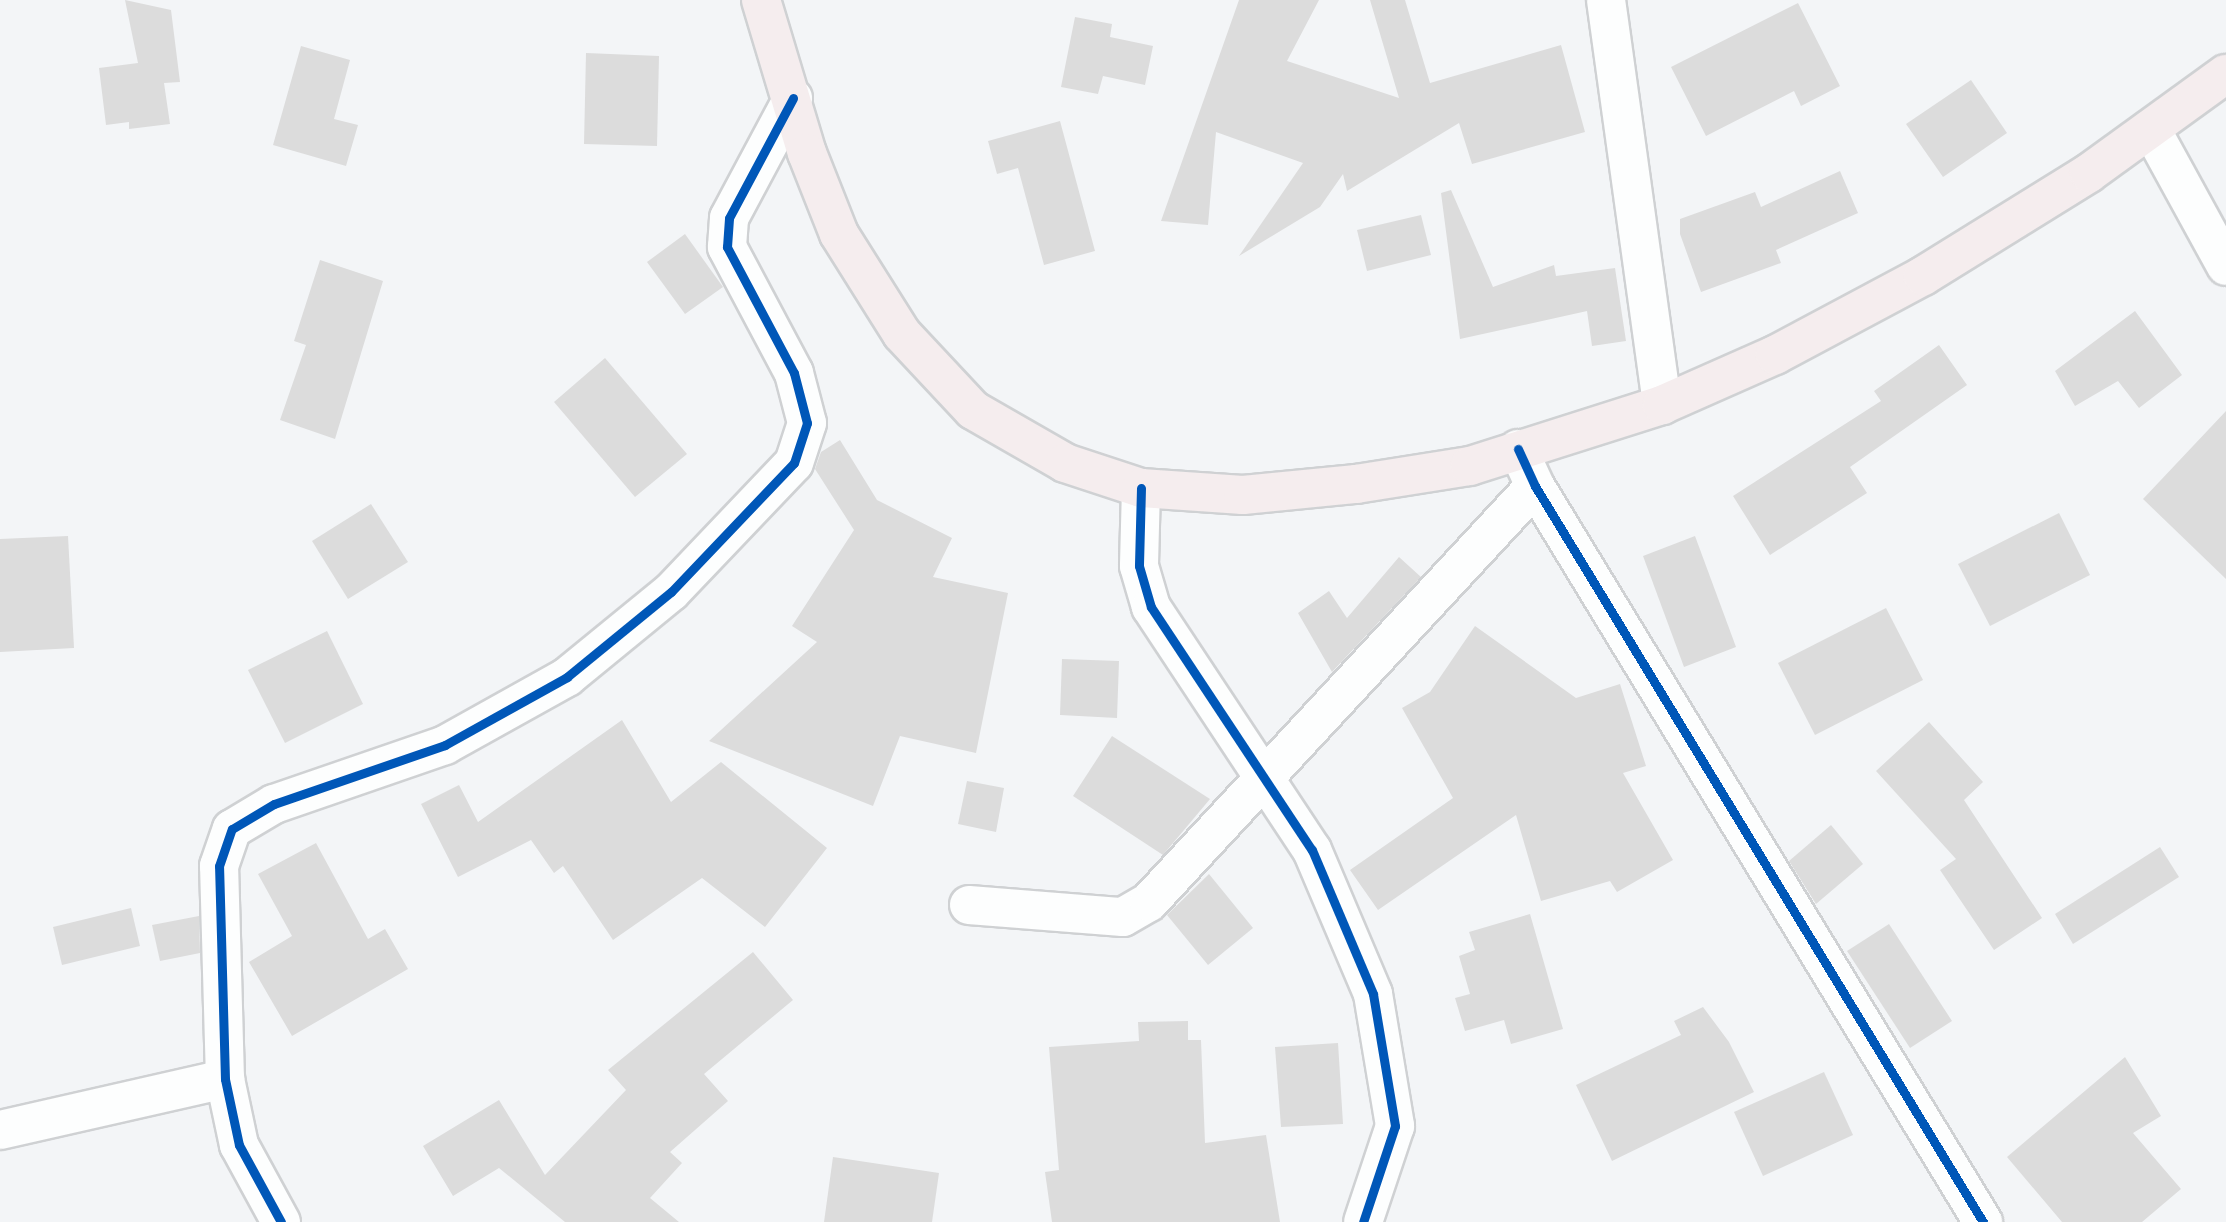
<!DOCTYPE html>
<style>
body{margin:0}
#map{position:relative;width:2226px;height:1222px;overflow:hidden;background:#f3f5f7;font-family:"PT Sans",sans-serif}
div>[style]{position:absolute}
.building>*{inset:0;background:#dcdcdc}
.roads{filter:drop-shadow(2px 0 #cfd1d3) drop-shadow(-2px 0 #cfd1d3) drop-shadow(0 2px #cfd1d3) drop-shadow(0 -2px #cfd1d3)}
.minor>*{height:38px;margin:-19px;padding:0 19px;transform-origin:19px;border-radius:19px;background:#fdfefe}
.primary>*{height:38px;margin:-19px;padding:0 19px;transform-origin:19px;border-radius:19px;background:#f5edee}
.cycleway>*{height:9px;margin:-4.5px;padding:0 4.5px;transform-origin:4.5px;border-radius:4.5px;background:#0057b8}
span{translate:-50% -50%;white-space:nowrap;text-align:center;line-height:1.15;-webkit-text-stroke:5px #fff;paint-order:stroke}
</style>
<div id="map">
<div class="building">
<div style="clip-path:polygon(125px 0,171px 10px,180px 82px,164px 83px,170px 124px,129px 129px,129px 122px,106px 125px,99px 68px,138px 63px)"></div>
<div style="clip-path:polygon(1239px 0,1319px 0,1287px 61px,1399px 98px,1370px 0,1405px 0,1430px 83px,1561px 45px,1585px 132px,1472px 164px,1459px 123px,1347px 191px,1343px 174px,1320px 207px,1239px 256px,1303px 163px,1216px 132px,1208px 225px,1161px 221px)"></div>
<div style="clip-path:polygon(1798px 3px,1840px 86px,1801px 106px,1794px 91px,1706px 136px,1671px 67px)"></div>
<div style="clip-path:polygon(1075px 17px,1112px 24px,1110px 37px,1153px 46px,1145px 85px,1103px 76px,1098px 94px,1061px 87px)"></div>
<div style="clip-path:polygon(301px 46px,350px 60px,334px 119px,358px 125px,346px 166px,273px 145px)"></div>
<div style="clip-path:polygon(586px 53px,659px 56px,657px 146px,584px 144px)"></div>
<div style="clip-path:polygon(1971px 80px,2007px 133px,1943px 177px,1906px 124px)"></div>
<div style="clip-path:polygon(1060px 121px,1095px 251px,1044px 265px,1018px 168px,997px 174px,988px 141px)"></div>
<div style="clip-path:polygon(1840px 171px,1858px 213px,1776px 250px,1781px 263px,1701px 292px,1680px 234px,1680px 219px,1755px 192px,1761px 207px)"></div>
<div style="clip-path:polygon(1451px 190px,1493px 287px,1554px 265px,1556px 276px,1615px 268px,1626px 341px,1592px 346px,1587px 311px,1460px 339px,1441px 193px)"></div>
<div style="clip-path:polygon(1421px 215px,1431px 255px,1367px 271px,1357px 230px)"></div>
<div style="clip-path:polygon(685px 234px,723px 287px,685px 314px,647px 262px)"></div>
<div style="clip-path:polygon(320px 260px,383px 281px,335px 439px,280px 420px,306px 345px,294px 341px)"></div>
<div style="clip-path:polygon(2135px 311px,2182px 375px,2139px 408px,2118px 381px,2075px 406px,2055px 371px)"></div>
<div style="clip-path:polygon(1939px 345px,1967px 385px,1850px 467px,1867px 493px,1770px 555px,1733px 496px,1881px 401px,1874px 391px)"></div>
<div style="clip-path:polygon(605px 358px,687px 454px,635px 497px,554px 402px)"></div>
<div style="clip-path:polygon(2226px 411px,2226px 579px,2143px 499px)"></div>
<div style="clip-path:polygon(840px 440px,877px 500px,952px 538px,933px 577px,1008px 593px,976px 753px,900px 736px,873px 806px,709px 741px,817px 642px,792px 626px,854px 530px,815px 469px,821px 452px)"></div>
<div style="clip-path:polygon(371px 504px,408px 562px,348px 599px,312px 541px)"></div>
<div style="clip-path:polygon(2059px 513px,2090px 575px,1990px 626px,1958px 564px)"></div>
<div style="clip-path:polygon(68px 536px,74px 648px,0 652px,0 539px)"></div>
<div style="clip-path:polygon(1695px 536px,1736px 647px,1684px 667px,1643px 556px)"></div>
<div style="clip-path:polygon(1399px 557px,1421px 577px,1332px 672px,1298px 613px,1329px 591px,1347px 618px)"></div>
<div style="clip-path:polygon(1886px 608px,1923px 680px,1815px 735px,1778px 663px)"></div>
<div style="clip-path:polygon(1475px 626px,1576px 698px,1620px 684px,1646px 766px,1623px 773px,1673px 860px,1617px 892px,1610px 881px,1541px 901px,1516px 815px,1378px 910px,1350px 870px,1453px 798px,1402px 708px,1430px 692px)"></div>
<div style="clip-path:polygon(327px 631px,363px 704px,285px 743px,248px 670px)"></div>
<div style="clip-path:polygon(1062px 659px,1119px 661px,1117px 718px,1060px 715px)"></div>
<div style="clip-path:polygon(622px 720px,671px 802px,721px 762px,827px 848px,765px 927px,702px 878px,613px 940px,563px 866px,554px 873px,531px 840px,458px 877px,421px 804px,459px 785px,478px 822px)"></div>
<div style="clip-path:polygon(1929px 722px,1983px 782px,1964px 800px,2042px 918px,1994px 950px,1940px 870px,1956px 859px,1876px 771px)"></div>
<div style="clip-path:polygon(1112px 736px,1210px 799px,1163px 855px,1073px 796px)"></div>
<div style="clip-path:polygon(967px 781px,1004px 788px,996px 832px,958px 824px)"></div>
<div style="clip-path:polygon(1831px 825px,1863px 864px,1816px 904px,1789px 861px)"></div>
<div style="clip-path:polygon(316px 843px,368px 939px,385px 929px,408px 969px,292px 1036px,249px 962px,292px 936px,258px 874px)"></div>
<div style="clip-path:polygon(2160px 847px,2179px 877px,2073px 944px,2055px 914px)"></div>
<div style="clip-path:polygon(1209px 874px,1253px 928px,1208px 965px,1167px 915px)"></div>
<div style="clip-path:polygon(131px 908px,140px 946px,62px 965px,53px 927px)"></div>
<div style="clip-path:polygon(1530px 914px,1563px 1029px,1511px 1044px,1504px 1020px,1465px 1031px,1455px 998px,1470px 994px,1459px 956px,1475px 950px,1469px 932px)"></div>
<div style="clip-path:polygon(199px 916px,200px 953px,160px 961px,152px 925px)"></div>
<div style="clip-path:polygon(1889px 924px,1952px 1021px,1910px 1048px,1847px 951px)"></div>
<div style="clip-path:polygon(753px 952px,793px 1000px,704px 1074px,728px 1101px,670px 1152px,682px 1163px,650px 1198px,679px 1222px,565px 1222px,499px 1168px,453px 1196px,423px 1146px,499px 1100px,545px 1175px,626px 1090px,608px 1070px)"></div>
<div style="clip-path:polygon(1703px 1007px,1729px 1042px,1754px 1092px,1612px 1161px,1576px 1085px,1681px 1035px,1674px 1021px)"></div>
<div style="clip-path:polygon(1188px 1021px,1188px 1040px,1201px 1040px,1205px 1143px,1266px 1135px,1280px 1222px,1052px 1222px,1045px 1172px,1059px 1170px,1049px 1047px,1139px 1041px,1138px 1022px)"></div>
<div style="clip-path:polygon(1338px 1043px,1343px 1124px,1281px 1127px,1275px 1047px)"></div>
<div style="clip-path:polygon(2125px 1057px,2161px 1116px,2133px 1133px,2181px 1189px,2142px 1222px,2062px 1222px,2007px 1157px)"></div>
<div style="clip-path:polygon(1824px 1072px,1853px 1135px,1763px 1176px,1734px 1112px)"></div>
<div style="clip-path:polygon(833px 1157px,939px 1173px,932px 1222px,824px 1222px)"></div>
</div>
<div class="roads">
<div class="minor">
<div style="left:1606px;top:0;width:409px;rotate:82.1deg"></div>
<div style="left:2151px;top:129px;width:156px;rotate:61.3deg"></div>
<div style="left:1518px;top:449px;width:41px;rotate:65.3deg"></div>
<div style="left:1535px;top:486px;width:862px;rotate:58.67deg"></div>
<div style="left:1141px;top:488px;width:78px;rotate:91.5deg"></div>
<div style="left:1139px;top:566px;width:43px;rotate:73.7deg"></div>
<div style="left:1151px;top:607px;width:291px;rotate:56.5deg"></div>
<div style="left:1312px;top:850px;width:156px;rotate:67deg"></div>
<div style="left:1373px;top:994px;width:134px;rotate:80.5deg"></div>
<div style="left:1395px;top:1126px;width:101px;rotate:108.4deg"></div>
<div style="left:969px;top:905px;width:154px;rotate:4.5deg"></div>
<div style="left:1123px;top:917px;width:30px;rotate:-30deg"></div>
<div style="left:1149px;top:902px;width:567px;rotate:-47.14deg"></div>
<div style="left:0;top:1130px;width:231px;rotate:-12.8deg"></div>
<div style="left:281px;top:1222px;width:88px;rotate:-118.6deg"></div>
<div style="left:239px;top:1145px;width:67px;rotate:-102deg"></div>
<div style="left:225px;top:1079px;width:213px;rotate:-91.6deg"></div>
<div style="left:219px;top:866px;width:39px;rotate:-71deg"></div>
<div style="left:232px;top:829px;width:49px;rotate:-30.8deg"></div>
<div style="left:274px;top:804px;width:181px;rotate:-19deg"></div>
<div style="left:445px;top:745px;width:140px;rotate:-29.1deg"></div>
<div style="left:567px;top:677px;width:134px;rotate:-39.3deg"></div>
<div style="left:671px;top:592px;width:178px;rotate:-46.4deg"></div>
<div style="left:794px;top:463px;width:42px;rotate:-72deg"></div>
<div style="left:807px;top:423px;width:52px;rotate:-104.6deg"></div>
<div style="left:794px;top:373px;width:143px;rotate:-118deg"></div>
<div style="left:727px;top:247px;width:29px;rotate:-86deg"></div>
<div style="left:729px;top:218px;width:136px;rotate:-61.9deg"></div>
</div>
<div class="primary">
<div style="left:761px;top:0;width:160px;rotate:73.3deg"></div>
<div style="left:807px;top:153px;width:87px;rotate:68.4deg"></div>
<div style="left:839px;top:234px;width:118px;rotate:57.8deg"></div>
<div style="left:902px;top:334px;width:104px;rotate:46.9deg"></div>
<div style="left:973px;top:410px;width:106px;rotate:29.9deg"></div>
<div style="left:1065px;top:463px;width:80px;rotate:18.2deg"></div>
<div style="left:1141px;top:488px;width:102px;rotate:3.9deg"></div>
<div style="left:1243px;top:495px;width:114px;rotate:-5.6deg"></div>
<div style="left:1356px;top:484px;width:115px;rotate:-9deg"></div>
<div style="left:1470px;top:466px;width:201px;rotate:-17.6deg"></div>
<div style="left:1662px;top:405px;width:124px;rotate:-23.9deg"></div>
<div style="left:1775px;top:355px;width:168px;rotate:-28.1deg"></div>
<div style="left:1923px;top:276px;width:195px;rotate:-31.8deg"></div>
<div style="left:2089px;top:173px;width:169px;rotate:-35.9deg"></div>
</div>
</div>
<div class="cycleway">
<div style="left:1518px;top:449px;width:41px;rotate:65.3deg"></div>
<div style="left:1535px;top:486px;width:862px;rotate:58.67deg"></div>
<div style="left:1141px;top:488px;width:78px;rotate:91.5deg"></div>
<div style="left:1139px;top:566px;width:43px;rotate:73.7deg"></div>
<div style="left:1151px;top:607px;width:291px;rotate:56.5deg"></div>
<div style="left:1312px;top:850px;width:156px;rotate:67deg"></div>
<div style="left:1373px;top:994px;width:134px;rotate:80.5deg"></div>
<div style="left:1395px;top:1126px;width:101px;rotate:108.4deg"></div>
<div style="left:281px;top:1222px;width:88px;rotate:-118.6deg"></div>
<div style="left:239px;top:1145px;width:67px;rotate:-102deg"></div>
<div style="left:225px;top:1079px;width:213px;rotate:-91.6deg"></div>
<div style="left:219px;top:866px;width:39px;rotate:-71deg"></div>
<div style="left:232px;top:829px;width:49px;rotate:-30.8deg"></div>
<div style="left:274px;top:804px;width:181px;rotate:-19deg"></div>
<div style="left:445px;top:745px;width:140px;rotate:-29.1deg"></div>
<div style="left:567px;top:677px;width:134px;rotate:-39.3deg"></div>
<div style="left:671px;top:592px;width:178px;rotate:-46.4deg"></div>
<div style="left:794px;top:463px;width:42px;rotate:-72deg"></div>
<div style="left:807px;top:423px;width:52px;rotate:-104.6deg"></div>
<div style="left:794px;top:373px;width:143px;rotate:-118deg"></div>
<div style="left:727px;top:247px;width:29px;rotate:-86deg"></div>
<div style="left:729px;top:218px;width:136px;rotate:-61.9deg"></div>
</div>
</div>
